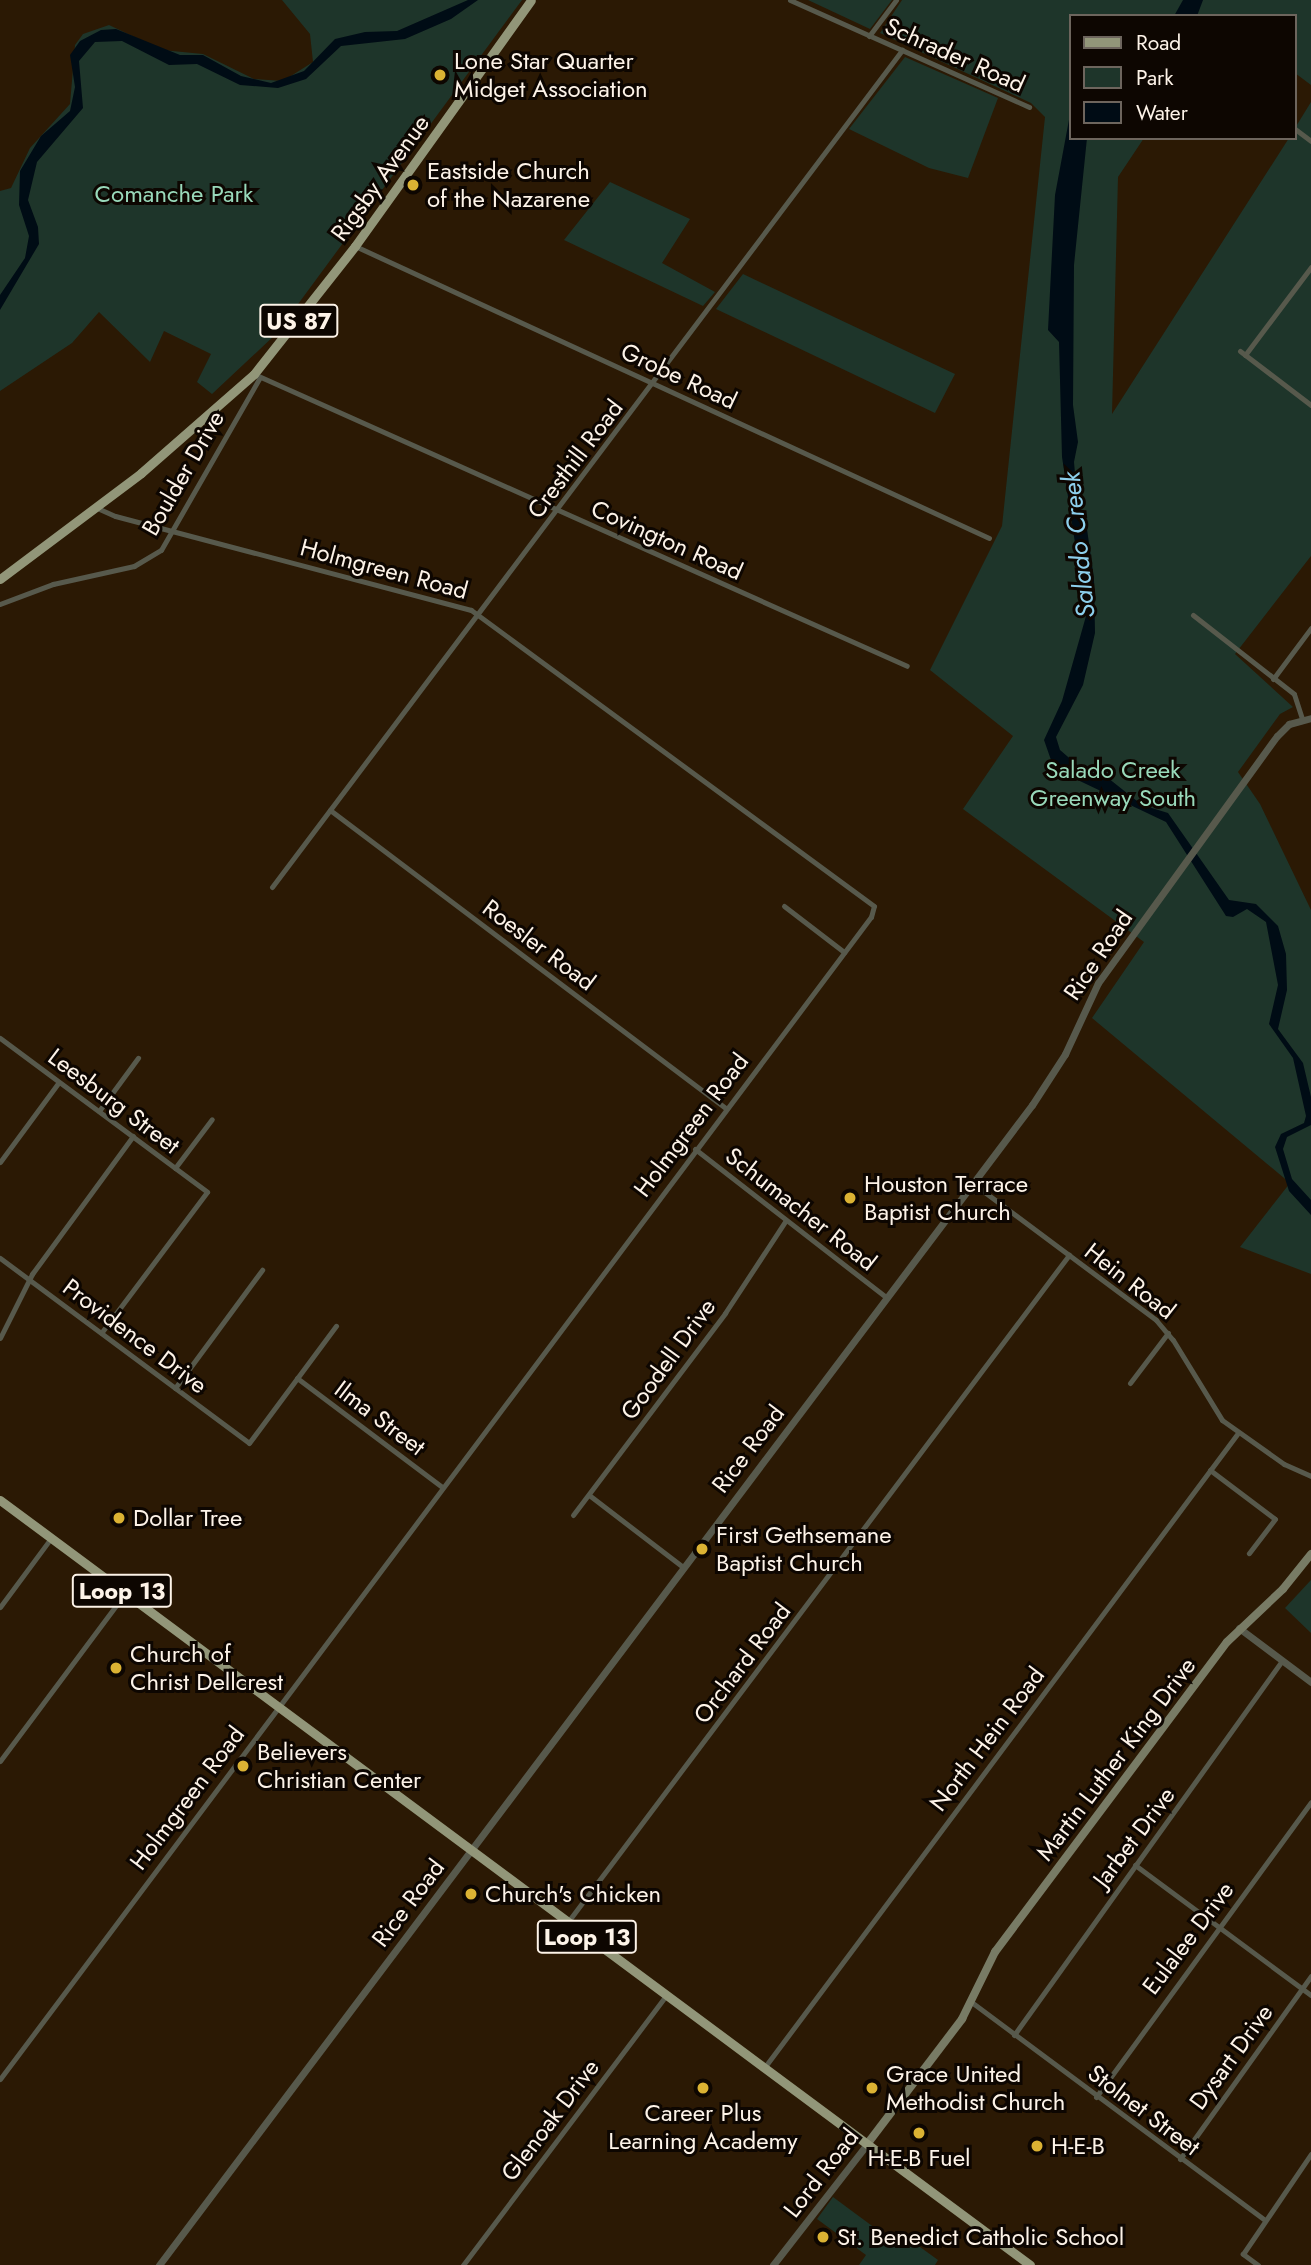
<!DOCTYPE html>
<style>
body{margin:0}
#map{position:relative;width:1311px;height:2265px;overflow:hidden;background:#2b1904;font-family:Jost,sans-serif}
div>[style]{position:absolute}
.green>*{inset:0;background:#1e352a}
.water>*{inset:0;background:#000c15}
.minor>*{height:5px;margin:-2.5px;padding:0 2.5px;transform-origin:2.5px;border-radius:2.5px;background:#57594c}
.tertiary>*{height:7px;margin:-3.5px;padding:0 3.5px;transform-origin:3.5px;border-radius:3.5px;background:#57594c}
.secondary>*{height:8px;margin:-4px;padding:0 4px;transform-origin:4px;border-radius:4px;background:#787b65}
.primary>*{height:9px;margin:-4.5px;padding:0 4.5px;transform-origin:4.5px;border-radius:4.5px;background:#929679}
.dots>*{width:19px;height:19px;translate:-50% -50%;box-sizing:border-box;border:4px solid #0d0601;border-radius:50%}
span{translate:-50% -50%;white-space:nowrap;text-align:center;line-height:1.15;-webkit-text-stroke:6px #0d0601;paint-order:stroke}
.shield-label span{padding:2px 5px;background:#0d0601;border:2px solid;border-radius:5px;-webkit-text-stroke-width:0}
.shield-label{font-size:23px;color:#fdf3e8;font-weight:700}
.street-label{font-size:24px;color:#fdf3e8}
.poi-label{font-size:24px;color:#fdf3e8}
.left{translate:0 -50%;text-align:left}
.park-label{font-size:24px;color:#99d9ba}
.water-label{font-size:26px;color:#8dcfec;font-style:italic}
.legend{position:absolute;left:1069px;top:14px;width:228px;height:126px;box-sizing:border-box;background:#0d0601;border:2px solid #6d655d;margin:0;padding:9px 12px;list-style:none;font-size:21px;color:#fdf3e8}
.legend li{display:flex;align-items:center;gap:14px;height:35px}
.legend b{width:35px;border:2px solid #6d655d}
</style>
<div id="map">
<div class="green">
<div style="clip-path:polygon(282px 0,522px 0,276px 334px,212px 394px,197px 382px,211px 354px,164px 331px,150px 362px,99px 312px,72px 343px,0 391px,0 191px,11px 188px,30px 148px,70px 104px,75px 45px,83px 34px,109px 25px,162px 50px,203px 54px,254px 79px,283px 81px,313px 62px,310px 34px)"></div>
<div style="clip-path:polygon(808px 0,892px 0,870px 29px)"></div>
<div style="clip-path:polygon(902px 0,1311px 0,1311px 85px,1295px 73px,1295px 16px,1071px 16px,1071px 138px,1144px 138px,1118px 177px,1112px 414px,1289px 138px,1295px 138px,1295px 128px,1311px 102px,1311px 556px,1235px 654px,1293px 707px,1280px 714px,1238px 772px,1260px 804px,1311px 910px,1311px 1274px,1240px 1247px,1290px 1183px,1092px 1018px,1144px 942px,963px 809px,1013px 736px,930px 670px,1002px 526px,1045px 117px,1031px 103px,880px 33px)"></div>
<div style="clip-path:polygon(905px 57px,998px 98px,968px 178px,929px 168px,849px 129px)"></div>
<div style="clip-path:polygon(610px 182px,690px 219px,662px 263px,715px 292px,703px 306px,564px 240px)"></div>
<div style="clip-path:polygon(743px 274px,955px 374px,935px 413px,716px 309px)"></div>
<div style="clip-path:polygon(1311px 1580px,1311px 1633px,1285px 1608px)"></div>
<div style="clip-path:polygon(833px 2197px,902px 2248px,909px 2239px,938px 2260px,935px 2265px,859px 2265px,866px 2255px,817px 2219px)"></div>
</div>
<div class="water">
<div style="clip-path:polygon(468px 0,478px 0,451px 19px,405px 39px,341px 46px,306px 79px,278px 88px,240px 85px,197px 64px,169px 65px,122px 41px,95px 42px,79px 61px,83px 108px,37px 162px,28px 200px,38px 227px,39px 244px,0 310px,0 295px,25px 258px,29px 236px,19px 205px,20px 171px,41px 136px,70px 111px,75px 87px,70px 55px,80px 41px,101px 30px,116px 29px,180px 55px,203px 55px,241px 76px,271px 83px,304px 71px,335px 39px,365px 32px,397px 31px)"></div>
<div style="clip-path:polygon(1183px 0,1203px 0,1197px 16px,1174px 16px)"></div>
<div style="clip-path:polygon(1071px 109px,1071px 138px,1087px 138px,1074px 265px,1073px 405px,1078px 442px,1074px 462px,1079px 519px,1087px 529px,1094px 579px,1095px 633px,1083px 685px,1056px 737px,1060px 750px,1082px 769px,1108px 778px,1142px 805px,1168px 813px,1229px 900px,1256px 904px,1278px 926px,1286px 954px,1287px 990px,1278px 1029px,1303px 1063px,1311px 1097px,1311px 1125px,1287px 1137px,1283px 1149px,1292px 1179px,1311px 1200px,1311px 1215px,1289px 1191px,1275px 1147px,1281px 1134px,1304px 1123px,1306px 1116px,1293px 1058px,1269px 1024px,1278px 985px,1266px 922px,1247px 909px,1233px 917px,1226px 916px,1166px 822px,1063px 773px,1051px 760px,1044px 740px,1062px 701px,1086px 616px,1062px 457px,1059px 342px,1048px 330px,1055px 195px)"></div>
</div>
<div class="minor">
<div style="left:790px;top:0;width:262px;rotate:24.1deg"></div>
<div style="left:869px;top:36px;width:45px;rotate:-53.1deg"></div>
<div style="left:1295px;top:129px;width:20px;rotate:37deg"></div>
<div style="left:355px;top:246px;width:698px;rotate:24.73deg"></div>
<div style="left:1240px;top:351px;width:89px;rotate:37.3deg"></div>
<div style="left:1245px;top:355px;width:110px;rotate:-53.1deg"></div>
<div style="left:254px;top:374px;width:715px;rotate:24.09deg"></div>
<div style="left:0;top:604px;width:57px;rotate:-20.7deg"></div>
<div style="left:53px;top:584px;width:83px;rotate:-12.5deg"></div>
<div style="left:134px;top:566px;width:31px;rotate:-31deg"></div>
<div style="left:161px;top:550px;width:199px;rotate:-60.2deg"></div>
<div style="left:1193px;top:615px;width:128px;rotate:38deg"></div>
<div style="left:1294px;top:694px;width:26px;rotate:72deg"></div>
<div style="left:1273px;top:679px;width:64px;rotate:-53.3deg"></div>
<div style="left:330px;top:810px;width:496px;rotate:37deg"></div>
<div style="left:272px;top:887px;width:1048px;rotate:-53.03deg"></div>
<div style="left:784px;top:906px;width:76px;rotate:37.5deg"></div>
<div style="left:0;top:1038px;width:258px;rotate:36.6deg"></div>
<div style="left:207px;top:1192px;width:176px;rotate:126.9deg"></div>
<div style="left:99px;top:1111px;width:66px;rotate:-53.7deg"></div>
<div style="left:695px;top:1149px;width:242px;rotate:37.8deg"></div>
<div style="left:0;top:1162px;width:99px;rotate:-53.6deg"></div>
<div style="left:175px;top:1168px;width:61px;rotate:-52.9deg"></div>
<div style="left:971px;top:1182px;width:231px;rotate:36.7deg"></div>
<div style="left:1156px;top:1320px;width:26px;rotate:50deg"></div>
<div style="left:1173px;top:1340px;width:94px;rotate:58.5deg"></div>
<div style="left:1222px;top:1420px;width:76px;rotate:35.4deg"></div>
<div style="left:1284px;top:1464px;width:30px;rotate:24deg"></div>
<div style="left:0;top:1258px;width:310px;rotate:36.6deg"></div>
<div style="left:249px;top:1443px;width:146px;rotate:-53.4deg"></div>
<div style="left:0;top:1338px;width:72px;rotate:-63.4deg"></div>
<div style="left:32px;top:1274px;width:171px;rotate:-53.8deg"></div>
<div style="left:297px;top:1378px;width:181px;rotate:36.9deg"></div>
<div style="left:1130px;top:1383px;width:63px;rotate:-52.8deg"></div>
<div style="left:175px;top:1388px;width:147px;rotate:-53.6deg"></div>
<div style="left:1210px;top:1470px;width:81px;rotate:37deg"></div>
<div style="left:1275px;top:1519px;width:43px;rotate:127.4deg"></div>
<div style="left:589px;top:1495px;width:118px;rotate:37.5deg"></div>
<div style="left:573px;top:1515px;width:253px;rotate:-53deg"></div>
<div style="left:725px;top:1313px;width:111px;rotate:-56.7deg"></div>
<div style="left:0;top:1607px;width:86px;rotate:-53.5deg"></div>
<div style="left:0;top:1761px;width:209px;rotate:-53.3deg"></div>
<div style="left:1135px;top:1865px;width:219px;rotate:36.5deg"></div>
<div style="left:567px;top:1923px;width:836px;rotate:-53.08deg"></div>
<div style="left:970px;top:2001px;width:366px;rotate:36.6deg"></div>
<div style="left:1014px;top:2035px;width:461px;rotate:-54.4deg"></div>
<div style="left:764px;top:2068px;width:792px;rotate:-53.26deg"></div>
<div style="left:0;top:2079px;width:1452px;rotate:-53.15deg"></div>
<div style="left:871px;top:917px;width:11px;rotate:-75deg"></div>
<div style="left:874px;top:906px;width:500px;rotate:-143.7deg"></div>
<div style="left:471px;top:610px;width:368px;rotate:-165.2deg"></div>
<div style="left:115px;top:516px;width:22px;rotate:-156deg"></div>
<div style="left:1096px;top:2097px;width:365px;rotate:-53.9deg"></div>
<div style="left:1180px;top:2159px;width:225px;rotate:-54.4deg"></div>
<div style="left:463px;top:2265px;width:337px;rotate:-53deg"></div>
<div style="left:1258px;top:2265px;width:19px;rotate:-144deg"></div>
<div style="left:1243px;top:2254px;width:121px;rotate:-55.8deg"></div>
</div>
<div class="tertiary">
<div style="left:1239px;top:1628px;width:90px;rotate:36.9deg"></div>
<div style="left:159px;top:2265px;width:1452px;rotate:-53.04deg"></div>
<div style="left:1032px;top:1105px;width:61px;rotate:-57.1deg"></div>
<div style="left:1065px;top:1054px;width:78px;rotate:-65.1deg"></div>
<div style="left:1098px;top:983px;width:305px;rotate:-54.1deg"></div>
<div style="left:1277px;top:736px;width:17px;rotate:-45deg"></div>
<div style="left:1289px;top:724px;width:23px;rotate:-15deg"></div>
<div style="left:773px;top:2265px;width:155px;rotate:-52.1deg"></div>
</div>
<div class="secondary">
<div style="left:868px;top:2143px;width:156px;rotate:-52.8deg"></div>
<div style="left:962px;top:2019px;width:75px;rotate:-63.8deg"></div>
<div style="left:995px;top:1952px;width:387px;rotate:-53.2deg"></div>
<div style="left:1227px;top:1642px;width:77px;rotate:-43.4deg"></div>
<div style="left:1283px;top:1589px;width:45px;rotate:-51.3deg"></div>
</div>
<div class="primary">
<div style="left:0;top:579px;width:176px;rotate:-36.9deg"></div>
<div style="left:141px;top:473px;width:150px;rotate:-41.2deg"></div>
<div style="left:254px;top:374px;width:163px;rotate:-51.7deg"></div>
<div style="left:355px;top:246px;width:302px;rotate:-54.4deg"></div>
<div style="left:0;top:1500px;width:1283px;rotate:36.6deg"></div>
</div>
<div class="dots">
<div style="left:440px;top:75px;background:#dbb233"></div>
<div style="left:413px;top:185px;background:#dbb233"></div>
<div style="left:850px;top:1198px;background:#dbb233"></div>
<div style="left:119px;top:1518px;background:#dbb233"></div>
<div style="left:702px;top:1549px;background:#dbb233"></div>
<div style="left:116px;top:1668px;background:#dbb233"></div>
<div style="left:243px;top:1766px;background:#dbb233"></div>
<div style="left:471px;top:1894px;background:#dbb233"></div>
<div style="left:703px;top:2088px;background:#dbb233"></div>
<div style="left:872px;top:2088px;background:#dbb233"></div>
<div style="left:919px;top:2133px;background:#dbb233"></div>
<div style="left:1037px;top:2146px;background:#dbb233"></div>
<div style="left:823px;top:2237px;background:#dbb233"></div>
</div>
<div class="shield-label">
<span style="left:299px;top:321px">US 87</span>
<span style="left:122px;top:1591px">Loop 13</span>
<span style="left:587px;top:1937px">Loop 13</span>
</div>
<div class="street-label">
<span style="left:955px;top:55px;rotate:24deg">Schrader Road</span>
<span style="left:380px;top:178px;rotate:-54deg">Rigsby Avenue</span>
<span style="left:679px;top:376px;rotate:25deg">Grobe Road</span>
<span style="left:575px;top:459px;rotate:-53deg">Cresthill Road</span>
<span style="left:183px;top:473px;rotate:-60deg">Boulder Drive</span>
<span style="left:667px;top:540px;rotate:24deg">Covington Road</span>
<span style="left:384px;top:569px;rotate:15deg">Holmgreen Road</span>
<span style="left:539px;top:945px;rotate:37deg">Roesler Road</span>
<span style="left:1098px;top:955px;rotate:-56deg">Rice Road</span>
<span style="left:114px;top:1101px;rotate:37deg">Leesburg Street</span>
<span style="left:691px;top:1125px;rotate:-53deg">Holmgreen Road</span>
<span style="left:801px;top:1209px;rotate:38deg">Schumacher Road</span>
<span style="left:1130px;top:1281px;rotate:38deg">Hein Road</span>
<span style="left:135px;top:1336px;rotate:37deg">Providence Drive</span>
<span style="left:668px;top:1359px;rotate:-54deg">Goodell Drive</span>
<span style="left:380px;top:1418px;rotate:37deg">Ilma Street</span>
<span style="left:748px;top:1449px;rotate:-53deg">Rice Road</span>
<span style="left:742px;top:1663px;rotate:-53deg">Orchard Road</span>
<span style="left:987px;top:1739px;rotate:-53deg">North Hein Road</span>
<span style="left:1116px;top:1759px;rotate:-53deg">Martin Luther King Drive</span>
<span style="left:187px;top:1798px;rotate:-53deg">Holmgreen Road</span>
<span style="left:1134px;top:1837px;rotate:-53deg">Jarbet Drive</span>
<span style="left:408px;top:1903px;rotate:-53deg">Rice Road</span>
<span style="left:1188px;top:1938px;rotate:-53deg">Eulalee Drive</span>
<span style="left:1231px;top:2057px;rotate:-54deg">Dysart Drive</span>
<span style="left:1144px;top:2110px;rotate:37deg">Stolnet Street</span>
<span style="left:550px;top:2120px;rotate:-53deg">Glenoak Drive</span>
<span style="left:821px;top:2173px;rotate:-52deg">Lord Road</span>
</div>
<div class="poi-label">
<span class="left" style="left:454px;top:75px">Lone Star Quarter<br>Midget Association</span>
<span class="left" style="left:427px;top:185px">Eastside Church<br>of the Nazarene</span>
<span class="left" style="left:864px;top:1198px">Houston Terrace<br>Baptist Church</span>
<span class="left" style="left:133px;top:1518px">Dollar Tree</span>
<span class="left" style="left:716px;top:1549px">First Gethsemane<br>Baptist Church</span>
<span class="left" style="left:130px;top:1668px">Church of<br>Christ Dellcrest</span>
<span class="left" style="left:257px;top:1766px">Believers<br>Christian Center</span>
<span class="left" style="left:485px;top:1894px">Church's Chicken</span>
<span class="left" style="left:886px;top:2088px">Grace United<br>Methodist Church</span>
<span style="left:703px;top:2127px">Career Plus<br>Learning Academy</span>
<span class="left" style="left:1051px;top:2146px">H-E-B</span>
<span style="left:919px;top:2158px">H-E-B Fuel</span>
<span class="left" style="left:837px;top:2237px">St. Benedict Catholic School</span>
</div>
<div class="park-label">
<span style="left:174px;top:194px">Comanche Park</span>
<span style="left:1113px;top:784px">Salado Creek<br>Greenway South</span>
</div>
<div class="water-label">
<span style="left:1079px;top:545px;rotate:-96deg">Salado Creek</span>
</div>
<ul class="legend">
<li><b style="height:9px;background:#929679"></b>Road</li>
<li><b style="height:19px;background:#1e352a"></b>Park</li>
<li><b style="height:19px;background:#000c15"></b>Water</li>
</ul>
</div>
